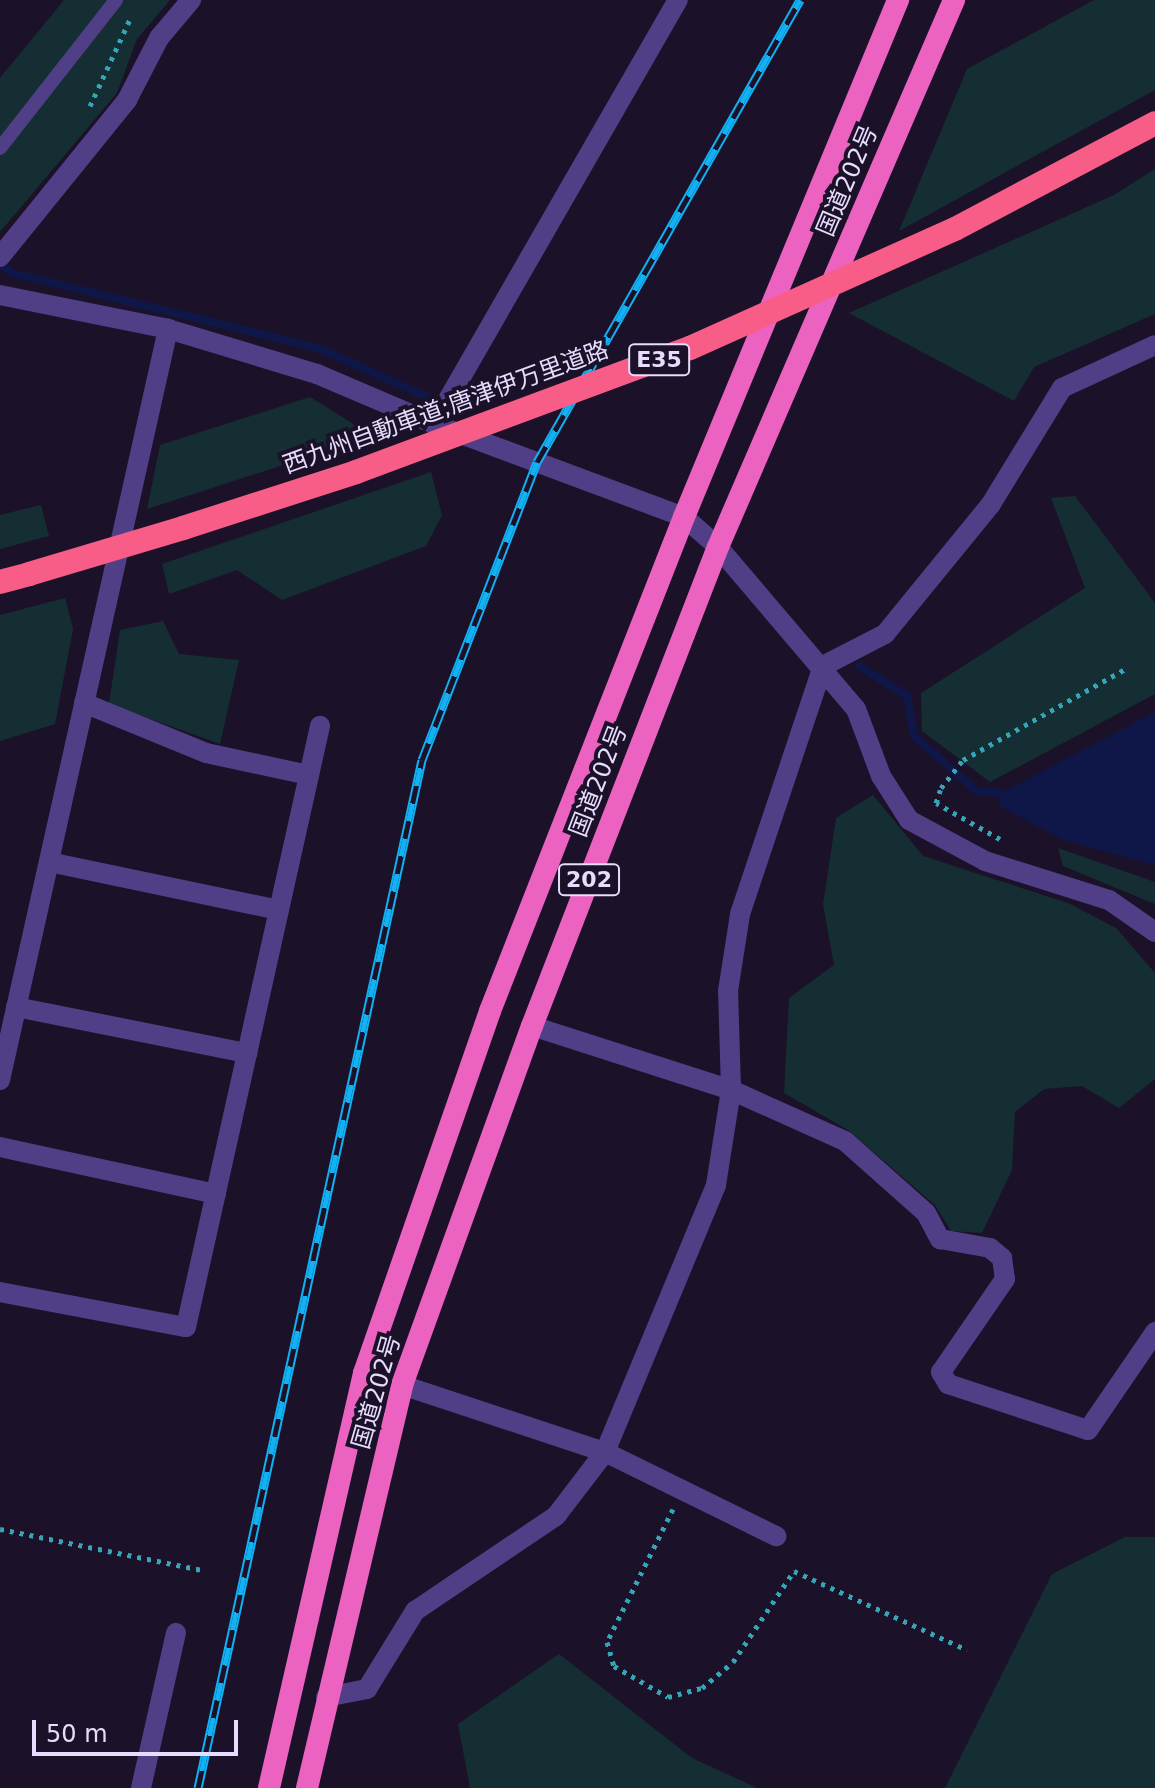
<!DOCTYPE html>
<meta charset="utf-8">
<style>
body{margin:0}
#map{position:relative;width:1155px;height:1788px;overflow:hidden;background:#1b1229;font-family:"DejaVu Sans","Noto Sans JP",sans-serif}
div>[style]{position:absolute}
.green>*{inset:0;background:#152e33}
.water>*{inset:0;background:#0e1747}
.stream>*{height:8px;margin:-4px;padding:0 4px;transform-origin:4px;border-radius:4px;background:#0e1747}
.path>*{height:5px;margin-top:-2.5px;transform-origin:0;background:repeating-linear-gradient(90deg,#36a5b7 0 4px,transparent 0 10px)}
.service>*{height:14px;margin:-7px;padding:0 7px;transform-origin:7px;border-radius:7px;background:#503f86}
.minor>*{height:20px;margin:-10px;padding:0 10px;transform-origin:10px;border-radius:10px;background:#503f86}
.trunk>*{height:22px;margin:-11px;padding:0 11px;transform-origin:11px;border-radius:11px;background:#ec62c0}
.motorway>*{height:24px;margin:-12px;padding:0 12px;transform-origin:12px;border-radius:12px;background:#f85d88}
.rail>*{height:9px;margin-top:-4.5px;transform-origin:0;background:repeating-linear-gradient(90deg,#1b1229 0 18px,#11b1f4 0 36px);box-sizing:border-box;border-block:2px solid #11b1f4}
.motorway-bridge>*{height:24px;margin:-12px;padding:0 12px;transform-origin:12px;border-radius:12px;background:#f85d88}
span{translate:-50% -50%;white-space:nowrap;text-align:center;line-height:1.15;-webkit-text-stroke:8px #1b1229;paint-order:stroke}
.shield-label span{padding:2px 6px;background:#1b1229;border:2px solid;border-radius:6px;-webkit-text-stroke-width:0}
.shield-label{font-size:22px;color:#e6dcfd;font-weight:700}
.street-label{font-size:24px;color:#e6dcfd}
.scale{position:absolute;left:32px;top:1720px;width:206px;height:36px;box-sizing:border-box;border:4px solid #e6dcfd;border-top:0;padding-left:10px;font-size:24px;line-height:28px;white-space:nowrap;color:#e6dcfd;-webkit-text-stroke:6px #1b1229;paint-order:stroke}
</style>
<div id="map">
<div class="green">
<div style="clip-path:polygon(64px 0,170px 0,137px 39px,117px 93px,0 232px,0 78px)"></div>
<div style="clip-path:polygon(1094px 0,1155px 0,1155px 90px,899px 231px,967px 69px)"></div>
<div style="clip-path:polygon(1155px 169px,1155px 314px,1034px 367px,1014px 401px,849px 313px,1114px 195px)"></div>
<div style="clip-path:polygon(310px 397px,373px 436px,147px 509px,160px 445px)"></div>
<div style="clip-path:polygon(431px 472px,442px 515px,426px 546px,282px 600px,237px 570px,169px 594px,162px 564px)"></div>
<div style="clip-path:polygon(1075px 496px,1155px 603px,1155px 694px,990px 782px,922px 731px,921px 693px,1085px 588px,1051px 498px)"></div>
<div style="clip-path:polygon(41px 505px,49px 536px,0 549px,0 515px)"></div>
<div style="clip-path:polygon(65px 598px,73px 629px,55px 724px,0 741px,0 615px)"></div>
<div style="clip-path:polygon(163px 621px,179px 654px,239px 660px,220px 744px,109px 704px,120px 630px)"></div>
<div style="clip-path:polygon(873px 795px,923px 856px,1068px 903px,1116px 928px,1155px 973px,1155px 1079px,1119px 1108px,1082px 1086px,1044px 1089px,1015px 1112px,1012px 1170px,982px 1233px,951px 1231px,935px 1205px,848px 1130px,784px 1093px,789px 998px,834px 965px,823px 904px,836px 818px)"></div>
<div style="clip-path:polygon(1058px 848px,1155px 882px,1155px 904px,1063px 866px)"></div>
<div style="clip-path:polygon(1125px 1537px,1155px 1537px,1155px 1788px,945px 1788px,1052px 1574px)"></div>
<div style="clip-path:polygon(559px 1654px,692px 1758px,757px 1788px,470px 1788px,458px 1724px)"></div>
</div>
<div class="water">
<div style="clip-path:polygon(1155px 712px,1155px 865px,1063px 840px,999px 806px,1001px 793px)"></div>
</div>
<div class="stream">
<div style="left:0;top:264px;width:15px;rotate:37deg"></div>
<div style="left:12px;top:273px;width:318px;rotate:13.8deg"></div>
<div style="left:321px;top:349px;width:119px;rotate:24.4deg"></div>
<div style="left:859px;top:666px;width:57px;rotate:32deg"></div>
<div style="left:907px;top:696px;width:41px;rotate:80.1deg"></div>
<div style="left:914px;top:736px;width:84px;rotate:41.1deg"></div>
<div style="left:977px;top:791px;width:24px;rotate:5deg"></div>
</div>
<div class="path">
<div style="left:90px;top:106px;width:98px;rotate:-65.3deg"></div>
<div style="left:1000px;top:839px;width:73px;rotate:-150.6deg"></div>
<div style="left:936px;top:803px;width:16px;rotate:-72deg"></div>
<div style="left:941px;top:788px;width:36px;rotate:-52deg"></div>
<div style="left:963px;top:760px;width:186px;rotate:-29.3deg"></div>
<div style="left:673px;top:1509px;width:148px;rotate:116.4deg"></div>
<div style="left:607px;top:1642px;width:25px;rotate:74deg"></div>
<div style="left:614px;top:1666px;width:62px;rotate:29.9deg"></div>
<div style="left:668px;top:1697px;width:35px;rotate:-15deg"></div>
<div style="left:702px;top:1688px;width:40px;rotate:-40deg"></div>
<div style="left:733px;top:1662px;width:110px;rotate:-56.2deg"></div>
<div style="left:794px;top:1571px;width:190px;rotate:24.5deg"></div>
<div style="left:0;top:1529px;width:206px;rotate:11.5deg"></div>
</div>
<div class="service">
<div style="left:0;top:148px;width:188px;rotate:-51.9deg"></div>
</div>
<div class="minor">
<div style="left:0;top:257px;width:202px;rotate:-51deg"></div>
<div style="left:127px;top:100px;width:70px;rotate:-62.7deg"></div>
<div style="left:159px;top:38px;width:50px;rotate:-49.9deg"></div>
<div style="left:0;top:295px;width:171px;rotate:11.4deg"></div>
<div style="left:168px;top:329px;width:156px;rotate:16.8deg"></div>
<div style="left:317px;top:374px;width:127px;rotate:23.1deg"></div>
<div style="left:434px;top:424px;width:267px;rotate:20.4deg"></div>
<div style="left:684px;top:517px;width:45px;rotate:41.4deg"></div>
<div style="left:718px;top:547px;width:213px;rotate:49.6deg"></div>
<div style="left:856px;top:709px;width:72px;rotate:69.5deg"></div>
<div style="left:881px;top:776px;width:52px;rotate:57.5deg"></div>
<div style="left:909px;top:820px;width:86px;rotate:28.3deg"></div>
<div style="left:985px;top:861px;width:130px;rotate:17.5deg"></div>
<div style="left:1109px;top:900px;width:56px;rotate:34.8deg"></div>
<div style="left:434px;top:424px;width:489px;rotate:-60.1deg"></div>
<div style="left:84px;top:703px;width:132px;rotate:22.3deg"></div>
<div style="left:206px;top:753px;width:105px;rotate:12.1deg"></div>
<div style="left:49px;top:862px;width:235px;rotate:11.8deg"></div>
<div style="left:16px;top:1007px;width:236px;rotate:11.3deg"></div>
<div style="left:532px;top:1026px;width:209px;rotate:17.8deg"></div>
<div style="left:731px;top:1090px;width:125px;rotate:24.1deg"></div>
<div style="left:845px;top:1141px;width:108px;rotate:41.6deg"></div>
<div style="left:926px;top:1213px;width:30px;rotate:62deg"></div>
<div style="left:940px;top:1239px;width:51px;rotate:10.2deg"></div>
<div style="left:990px;top:1248px;width:16px;rotate:40deg"></div>
<div style="left:1002px;top:1258px;width:21px;rotate:82deg"></div>
<div style="left:1005px;top:1279px;width:113px;rotate:124.5deg"></div>
<div style="left:941px;top:1372px;width:14px;rotate:60deg"></div>
<div style="left:948px;top:1384px;width:147px;rotate:18.2deg"></div>
<div style="left:1088px;top:1430px;width:119px;rotate:-55.6deg"></div>
<div style="left:0;top:1080px;width:770px;rotate:-77.39deg"></div>
<div style="left:0;top:1147px;width:221px;rotate:12.3deg"></div>
<div style="left:0;top:1292px;width:189px;rotate:10.7deg"></div>
<div style="left:186px;top:1327px;width:616px;rotate:-77.43deg"></div>
<div style="left:402px;top:1385px;width:214px;rotate:18.3deg"></div>
<div style="left:605px;top:1452px;width:191px;rotate:26.2deg"></div>
<div style="left:326px;top:1697px;width:42px;rotate:-11deg"></div>
<div style="left:367px;top:1689px;width:92px;rotate:-58.4deg"></div>
<div style="left:415px;top:1611px;width:170px;rotate:-34deg"></div>
<div style="left:556px;top:1516px;width:81px;rotate:-52.6deg"></div>
<div style="left:605px;top:1452px;width:289px;rotate:-67.4deg"></div>
<div style="left:716px;top:1185px;width:96px;rotate:-81deg"></div>
<div style="left:731px;top:1090px;width:99px;rotate:-91.7deg"></div>
<div style="left:728px;top:991px;width:78px;rotate:-81.1deg"></div>
<div style="left:740px;top:914px;width:262px;rotate:-71.5deg"></div>
<div style="left:823px;top:666px;width:70px;rotate:-27.3deg"></div>
<div style="left:885px;top:634px;width:168px;rotate:-50.8deg"></div>
<div style="left:991px;top:504px;width:136px;rotate:-58.5deg"></div>
<div style="left:1062px;top:388px;width:102px;rotate:-24.8deg"></div>
<div style="left:141px;top:1788px;width:159px;rotate:-77.3deg"></div>
</div>
<div class="trunk">
<div style="left:269px;top:1788px;width:426px;rotate:-77.1deg"></div>
<div style="left:364px;top:1373px;width:383px;rotate:-70.8deg"></div>
<div style="left:490px;top:1011px;width:531px;rotate:-68.56deg"></div>
<div style="left:684px;top:517px;width:560px;rotate:-67.51deg"></div>
<div style="left:307px;top:1788px;width:414px;rotate:-76.7deg"></div>
<div style="left:402px;top:1385px;width:382px;rotate:-70.1deg"></div>
<div style="left:532px;top:1026px;width:514px;rotate:-68.78deg"></div>
<div style="left:718px;top:547px;width:596px;rotate:-66.66deg"></div>
</div>
<div class="motorway">
<div style="left:955px;top:229px;width:226px;rotate:-27.9deg"></div>
<div style="left:183px;top:528px;width:182px;rotate:-17.9deg"></div>
<div style="left:0;top:582px;width:30px;rotate:-15deg"></div>
</div>
<div class="rail">
<div style="left:198px;top:1788px;width:1052px;rotate:-77.71deg"></div>
<div style="left:422px;top:760px;width:319px;rotate:-68.9deg"></div>
<div style="left:537px;top:462px;width:532px;rotate:-60.35deg"></div>
</div>
<div class="motorway-bridge">
<div style="left:356px;top:472px;width:356px;rotate:-20.4deg"></div>
<div style="left:690px;top:348px;width:290px;rotate:-24.2deg"></div>
<div style="left:29px;top:574px;width:161px;rotate:-16.6deg"></div>
</div>
<div class="shield-label">
<span style="left:659px;top:360px">E35</span>
<span style="left:589px;top:880px">202</span>
</div>
<div class="street-label">
<span style="left:848px;top:181px;rotate:-67deg">国道202号</span>
<span style="left:446px;top:408px;rotate:-20deg">西九州自動車道;唐津伊万里道路</span>
<span style="left:599px;top:781px;rotate:-69deg">国道202号</span>
<span style="left:377px;top:1392px;rotate:-74deg">国道202号</span>
</div>
<div class="scale">50 m</div>
</div>
